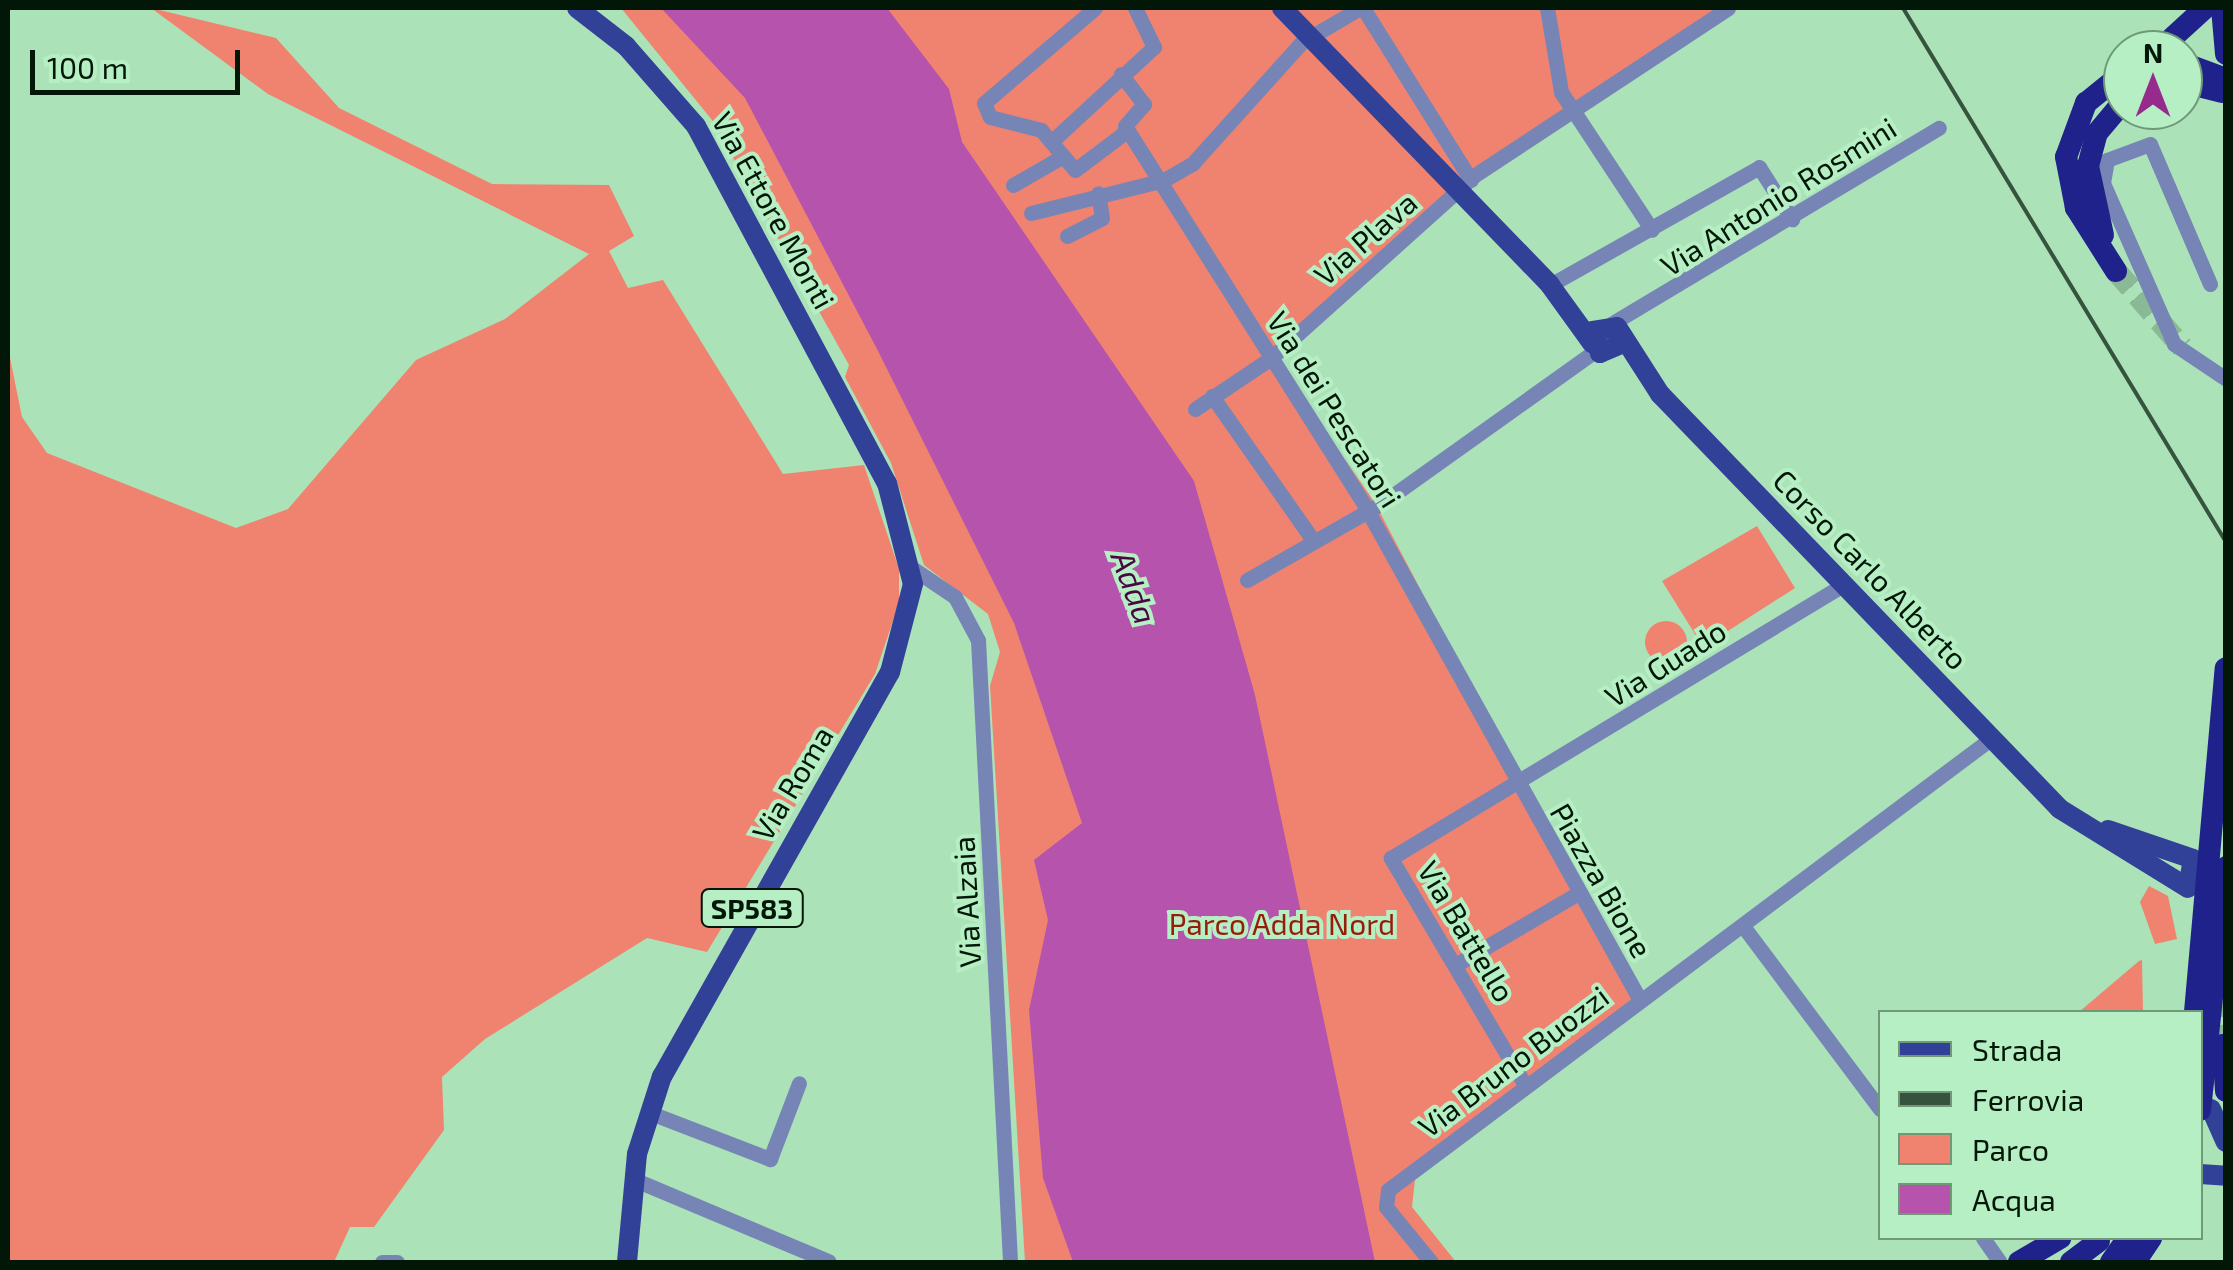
<!DOCTYPE html>
<style>
body{margin:0}
#map{position:relative;width:2233px;height:1270px;overflow:hidden;background:#abe2b8;font-family:"Exo 2",sans-serif}
div>[style]{position:absolute}
.green>*{inset:0;background:#ef836f}
.round{border-radius:50%}
.water>*{inset:0;background:#b653ac}
.minor-tunnel>*{height:15px;margin-top:-7.5px;transform-origin:0;background:repeating-linear-gradient(90deg,#89b995 0 15px,transparent 0 23px)}
.highway-tunnel>*{height:22px;margin-top:-11px;transform-origin:0;background:repeating-linear-gradient(90deg,#89b995 0 22px,transparent 0 33px)}
.minor>*{height:15px;margin:-7.5px;padding:0 7.5px;transform-origin:7.5px;border-radius:7.5px;background:#7785b6}
.major>*{height:20px;margin:-10px;padding:0 10px;transform-origin:10px;border-radius:10px;background:#324198}
.highway>*{height:22px;margin:-11px;padding:0 11px;transform-origin:11px;border-radius:11px;background:#1f228b}
.rail>*{height:4px;margin:-2px;padding:0 2px;transform-origin:2px;border-radius:2px;background:#36543d}
.highway-bridge>*{height:22px;margin:-11px;padding:0 11px;transform-origin:11px;border-radius:11px;background:#1f228b}
span{translate:-50% -50%;white-space:nowrap;text-align:center;line-height:1.15;-webkit-text-stroke:8px #b7efc4;paint-order:stroke}
.shield-label span{padding:2px 8px;background:#b7efc4;border:2px solid;border-radius:8px;-webkit-text-stroke-width:0}
.shield-label{font-size:28px;color:#031708;font-weight:700}
.street-label{font-size:30px;color:#031708}
.park-label{font-size:30px;color:#951d0a}
.water-label{font-size:32px;color:#480643;font-style:italic}
.frame{position:absolute;inset:0;border:10px solid #031708;pointer-events:none}
.legend{position:absolute;left:1878px;top:1010px;width:325px;height:230px;box-sizing:border-box;background:#b7efc4;border:2px solid #6f9979;margin:0;padding:12px 18px;list-style:none;font-size:30px;color:#031708}
.legend li{display:flex;align-items:center;gap:20px;height:50px}
.legend b{width:50px;border:2px solid #6f9979}
.north{position:absolute;left:2103px;top:30px;width:100px;height:100px;box-sizing:border-box;background:#b7efc4;border:2px solid #6f9979;border-radius:50%;rotate:0deg;font-size:28px;font-weight:700;line-height:40px;text-align:center;color:#031708}
.north::after{content:'';display:block;margin:auto;width:35px;height:45px;background:#962b8d;clip-path:polygon(50% 0,100% 100%,50% 72%,0 100%)}
.scale{position:absolute;left:30px;top:50px;width:210px;height:45px;box-sizing:border-box;border:5px solid #031708;border-top:0;padding-left:12px;font-size:30px;line-height:35px;white-space:nowrap;color:#031708;-webkit-text-stroke:8px #b7efc4;paint-order:stroke}
</style>
<div id="map">
<div class="green">
<div style="clip-path:polygon(151px 8px,276px 38px,339px 108px,492px 184px,609px 185px,634px 236px,609px 251px,628px 288px,663px 280px,783px 474px,864px 465px,899px 569px,899px 603px,875px 674px,707px 952px,647px 938px,485px 1039px,442px 1077px,444px 1130px,374px 1227px,350px 1227px,334px 1262px,8px 1262px,8px 348px,22px 417px,47px 453px,236px 528px,288px 509px,416px 360px,505px 319px,589px 254px,268px 94px)"></div>
<div style="clip-path:polygon(621px 8px,1731px 8px,1436px 207px,1275px 358px,1375px 503px,1637px 1001px,1416px 1171px,1412px 1207px,1456px 1262px,1025px 1262px,990px 686px,1000px 652px,988px 614px,924px 565px,891px 463px,845px 377px,849px 365px,712px 120px)"></div>
<div style="clip-path:polygon(1757px 526px,1795px 588px,1703px 647px,1662px 581px)"></div>
<div class="round" style="left:1645px;top:621px;width:42px;height:42px"></div>
<div style="clip-path:polygon(2149px 886px,2168px 896px,2177px 939px,2155px 944px,2140px 902px)"></div>
<div style="clip-path:polygon(2142px 960px,2143px 1012px,2079px 1012px,2139px 961px)"></div>
</div>
<div class="water">
<div style="clip-path:polygon(661px 8px,887px 8px,949px 89px,962px 142px,1194px 481px,1255px 695px,1375px 1262px,1073px 1262px,1043px 1178px,1029px 1010px,1048px 920px,1034px 860px,1082px 823px,1014px 623px,877px 349px,745px 98px)"></div>
</div>
<div class="minor-tunnel">
<div style="left:2218px;top:1039px;width:53px;rotate:-81.3deg"></div>
</div>
<div class="highway-tunnel">
<div style="left:2116px;top:271px;width:101px;rotate:49deg"></div>
</div>
<div class="minor">
<div style="left:1095px;top:8px;width:146px;rotate:139.4deg"></div>
<div style="left:984px;top:103px;width:15px;rotate:67deg"></div>
<div style="left:990px;top:117px;width:53px;rotate:14.3deg"></div>
<div style="left:1041px;top:130px;width:52px;rotate:49.6deg"></div>
<div style="left:1075px;top:170px;width:66px;rotate:-37deg"></div>
<div style="left:1363px;top:8px;width:203px;rotate:57.9deg"></div>
<div style="left:1547px;top:8px;width:85px;rotate:80.5deg"></div>
<div style="left:1561px;top:92px;width:165px;rotate:56.6deg"></div>
<div style="left:1121px;top:74px;width:38px;rotate:53deg"></div>
<div style="left:1144px;top:104px;width:29px;rotate:131deg"></div>
<div style="left:1125px;top:126px;width:449px;rotate:57.7deg"></div>
<div style="left:1365px;top:506px;width:565px;rotate:60.9deg"></div>
<div style="left:1051px;top:142px;width:140px;rotate:-42.7deg"></div>
<div style="left:1154px;top:47px;width:43px;rotate:-116deg"></div>
<div style="left:1013px;top:185px;width:58px;rotate:-30.1deg"></div>
<div style="left:1031px;top:213px;width:137px;rotate:-13.9deg"></div>
<div style="left:1164px;top:180px;width:34px;rotate:-30deg"></div>
<div style="left:1193px;top:163px;width:163px;rotate:-48deg"></div>
<div style="left:1302px;top:42px;width:67px;rotate:-30.4deg"></div>
<div style="left:1067px;top:236px;width:39px;rotate:-27deg"></div>
<div style="left:1102px;top:218px;width:25px;rotate:-99deg"></div>
<div style="left:2210px;top:284px;width:152px;rotate:-113.2deg"></div>
<div style="left:2150px;top:144px;width:46px;rotate:159.6deg"></div>
<div style="left:2107px;top:160px;width:23px;rotate:100deg"></div>
<div style="left:2103px;top:183px;width:176px;rotate:66.2deg"></div>
<div style="left:2174px;top:344px;width:63px;rotate:33.9deg"></div>
<div style="left:1550px;top:285px;width:240px;rotate:-29.4deg"></div>
<div style="left:1759px;top:167px;width:62px;rotate:57.6deg"></div>
<div style="left:1611px;top:324px;width:382px;rotate:-30.9deg"></div>
<div style="left:1212px;top:396px;width:176px;rotate:55deg"></div>
<div style="left:1195px;top:409px;width:92px;rotate:-33.9deg"></div>
<div style="left:1271px;top:358px;width:274px;rotate:-41.9deg"></div>
<div style="left:1475px;top:175px;width:303px;rotate:-33.4deg"></div>
<div style="left:912px;top:568px;width:52px;rotate:34deg"></div>
<div style="left:955px;top:597px;width:49px;rotate:61.9deg"></div>
<div style="left:978px;top:640px;width:623px;rotate:87.05deg"></div>
<div style="left:1247px;top:580px;width:155px;rotate:-29.7deg"></div>
<div style="left:1382px;top:503px;width:258px;rotate:-35.5deg"></div>
<div style="left:1592px;top:353px;width:10px;rotate:-90deg"></div>
<div style="left:1743px;top:926px;width:229px;rotate:53.2deg"></div>
<div style="left:1457px;top:964px;width:139px;rotate:-30.3deg"></div>
<div style="left:1525px;top:1085px;width:264px;rotate:-120.6deg"></div>
<div style="left:1391px;top:858px;width:528px;rotate:-31.13deg"></div>
<div style="left:648px;top:1112px;width:131px;rotate:21.1deg"></div>
<div style="left:770px;top:1159px;width:81px;rotate:-69.1deg"></div>
<div style="left:633px;top:1179px;width:212px;rotate:22.8deg"></div>
<div style="left:1983px;top:1238px;width:29px;rotate:55deg"></div>
<div style="left:382px;top:1262px;width:15px"></div>
<div style="left:1431px;top:1262px;width:71px;rotate:-129.3deg"></div>
<div style="left:1386px;top:1207px;width:17px;rotate:-83deg"></div>
<div style="left:1388px;top:1190px;width:756px;rotate:-36.82deg"></div>
</div>
<div class="major">
<div style="left:577px;top:8px;width:62px;rotate:37.8deg"></div>
<div style="left:626px;top:46px;width:106px;rotate:48.8deg"></div>
<div style="left:696px;top:126px;width:405px;rotate:61.9deg"></div>
<div style="left:887px;top:483px;width:104px;rotate:75.6deg"></div>
<div style="left:913px;top:584px;width:91px;rotate:104.6deg"></div>
<div style="left:890px;top:672px;width:464px;rotate:119.4deg"></div>
<div style="left:662px;top:1076px;width:82px;rotate:107.8deg"></div>
<div style="left:637px;top:1154px;width:108px;rotate:95.3deg"></div>
<div style="left:1282px;top:8px;width:385px;rotate:45.9deg"></div>
<div style="left:1550px;top:285px;width:72px;rotate:54.1deg"></div>
<div style="left:1621px;top:344px;width:23px;rotate:157deg"></div>
<div style="left:1600px;top:353px;width:23px;rotate:-108deg"></div>
<div style="left:1593px;top:331px;width:24px;rotate:-9deg"></div>
<div style="left:1617px;top:327px;width:80px;rotate:57.3deg"></div>
<div style="left:1660px;top:394px;width:576px;rotate:46.05deg"></div>
<div style="left:2060px;top:809px;width:150px;rotate:31.7deg"></div>
<div style="left:2108px;top:830px;width:90px;rotate:18.8deg"></div>
<div style="left:2193px;top:859px;width:29px;rotate:100deg"></div>
<div style="left:2211px;top:1109px;width:36px;rotate:66deg"></div>
<div style="left:2200px;top:1174px;width:26px;rotate:4deg"></div>
</div>
<div class="highway">
<div style="left:2222px;top:8px;width:46px;rotate:85deg"></div>
<div style="left:2159px;top:50px;width:62px;rotate:-42.4deg"></div>
<div style="left:2183px;top:63px;width:46px;rotate:20.4deg"></div>
<div style="left:2183px;top:82px;width:40px;rotate:14.4deg"></div>
<div style="left:2103px;top:235px;width:71px;rotate:-102.3deg"></div>
<div style="left:2088px;top:166px;width:34px;rotate:-75deg"></div>
<div style="left:2097px;top:133px;width:40px;rotate:-50deg"></div>
<div style="left:2116px;top:271px;width:75px;rotate:-122.4deg"></div>
<div style="left:2076px;top:208px;width:52px;rotate:-101.1deg"></div>
<div style="left:2066px;top:157px;width:58px;rotate:-69.7deg"></div>
<div style="left:2086px;top:103px;width:48px;rotate:-39deg"></div>
<div style="left:2019px;top:1262px;width:48px;rotate:-30.3deg"></div>
<div style="left:2071px;top:1262px;width:35px;rotate:-37deg"></div>
<div style="left:2111px;top:1262px;width:29px;rotate:-55deg"></div>
</div>
<div class="rail">
<div style="left:1903px;top:8px;width:624px;rotate:58.83deg"></div>
</div>
<div class="highway-bridge">
<div style="left:2195px;top:1012px;width:345px;rotate:-84.9deg"></div>
<div style="left:2223px;top:1045px;width:46px;rotate:86.3deg"></div>
<div style="left:2200px;top:1110px;width:244px;rotate:-83.9deg"></div>
<div style="left:2135px;top:1262px;width:29px;rotate:-56deg"></div>
</div>
<div class="shield-label">
<span style="left:752px;top:908px">SP583</span>
</div>
<div class="street-label">
<span style="left:1778px;top:196px;rotate:-32deg">Via Antonio Rosmini</span>
<span style="left:774px;top:210px;rotate:61deg">Via Ettore Monti</span>
<span style="left:1365px;top:238px;rotate:-41deg">Via Plava</span>
<span style="left:1335px;top:409px;rotate:58deg">Via dei Pescatori</span>
<span style="left:1871px;top:569px;rotate:46deg">Corso Carlo Alberto</span>
<span style="left:1665px;top:663px;rotate:-32deg">Via Guado</span>
<span style="left:792px;top:783px;rotate:-59deg">Via Roma</span>
<span style="left:1602px;top:880px;rotate:60deg">Piazza Bione</span>
<span style="left:966px;top:902px;rotate:-93deg">Via Alzaia</span>
<span style="left:1467px;top:931px;rotate:59deg">Via Battello</span>
<span style="left:1513px;top:1061px;rotate:-37deg">Via Bruno Buozzi</span>
</div>
<div class="park-label">
<span style="left:1282px;top:923px">Parco Adda Nord</span>
</div>
<div class="water-label">
<span style="left:1135px;top:587px;rotate:70deg">Adda</span>
</div>
<div class="frame"></div>
<ul class="legend">
<li><b style="height:12px;background:#324198"></b>Strada</li>
<li><b style="height:12px;background:#36543d"></b>Ferrovia</li>
<li><b style="height:28px;background:#ef836f"></b>Parco</li>
<li><b style="height:28px;background:#b653ac"></b>Acqua</li>
</ul>
<div class="north">N</div>
<div class="scale">100 m</div>
</div>
